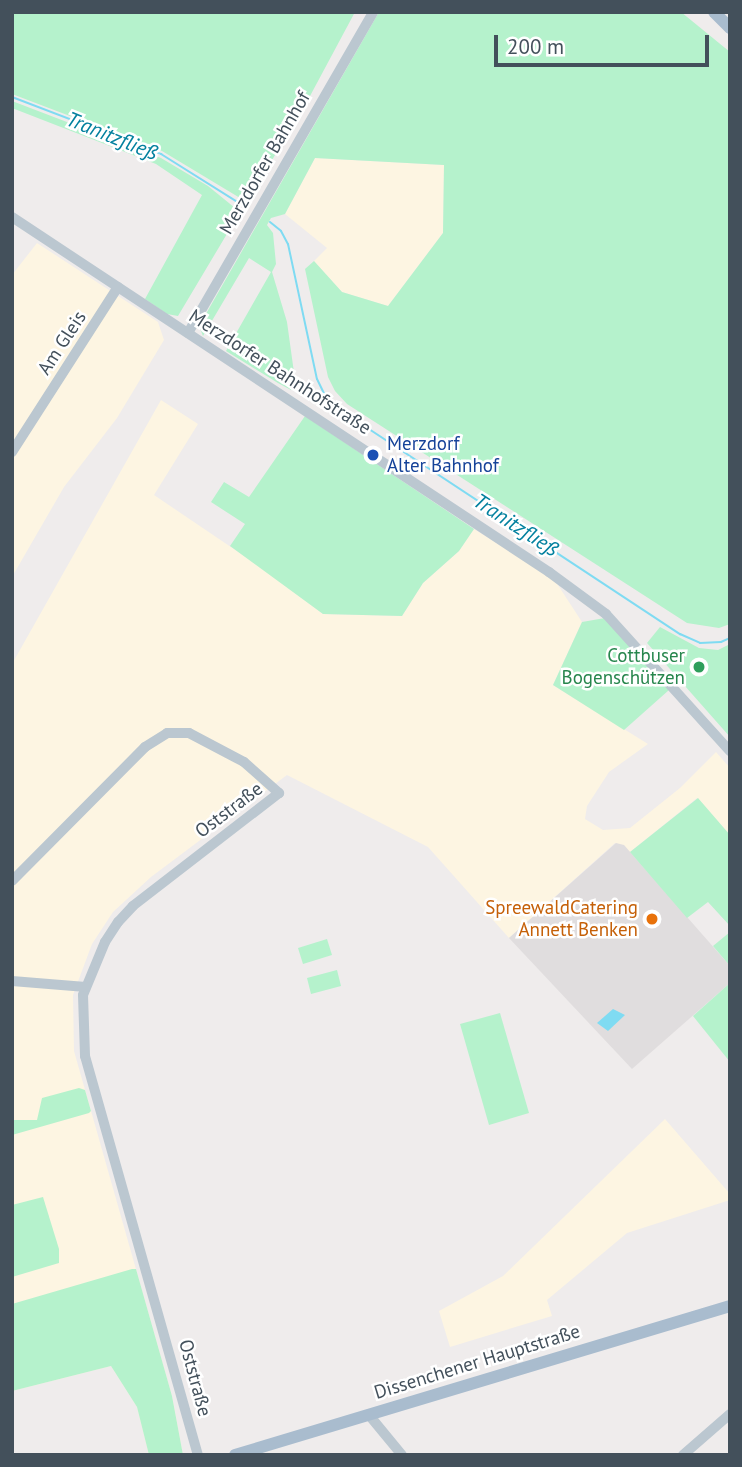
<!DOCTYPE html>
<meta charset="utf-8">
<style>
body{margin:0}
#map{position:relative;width:742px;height:1467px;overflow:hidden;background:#efecec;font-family:"PT Sans",sans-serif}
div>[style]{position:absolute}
.commercial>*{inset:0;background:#fdf5e2}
.education>*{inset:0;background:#e0ddde}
.green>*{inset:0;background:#b5f2cc}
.water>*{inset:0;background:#7fdbf2}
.stream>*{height:2px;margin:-1px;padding:0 1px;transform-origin:1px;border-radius:1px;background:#7fdbf2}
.minor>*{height:10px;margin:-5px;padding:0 5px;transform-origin:5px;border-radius:5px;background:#bbc7d0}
.major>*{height:12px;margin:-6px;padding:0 6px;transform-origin:6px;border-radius:6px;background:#a9bcce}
.dots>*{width:19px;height:19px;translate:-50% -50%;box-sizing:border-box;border:4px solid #fff;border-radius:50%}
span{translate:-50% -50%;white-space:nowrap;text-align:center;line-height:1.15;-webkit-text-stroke:5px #fff;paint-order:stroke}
.street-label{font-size:19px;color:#43505b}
.transit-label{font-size:19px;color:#164399}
.left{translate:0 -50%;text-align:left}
.leisure-label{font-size:19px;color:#27864d}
.right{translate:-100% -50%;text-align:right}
.food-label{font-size:19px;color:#c56008}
.water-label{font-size:21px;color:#03819f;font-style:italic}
.frame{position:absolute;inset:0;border:14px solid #43505b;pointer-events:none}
.scale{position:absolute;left:494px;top:35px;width:215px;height:32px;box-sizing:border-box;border:4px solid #43505b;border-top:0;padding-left:9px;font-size:21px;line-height:24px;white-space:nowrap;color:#43505b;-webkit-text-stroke:5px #fff;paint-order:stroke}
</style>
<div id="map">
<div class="commercial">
<div style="clip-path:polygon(315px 158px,444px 165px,443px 233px,388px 306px,342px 292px,314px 261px,327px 248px,285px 214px)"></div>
<div style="clip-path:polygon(37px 243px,158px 322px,164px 340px,117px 418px,64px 487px,12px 577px,12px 275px)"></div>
<div style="clip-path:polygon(161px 400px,198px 424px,154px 495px,259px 566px,323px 614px,402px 616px,423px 583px,459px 551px,474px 529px,554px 579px,582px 622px,553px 685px,648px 744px,609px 772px,587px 806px,585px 819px,603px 830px,630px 828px,680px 788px,716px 752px,730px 768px,730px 835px,697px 798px,630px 852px,615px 843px,509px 938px,428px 847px,287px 775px,151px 877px,113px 912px,92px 944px,73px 995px,74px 1051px,172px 1396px,183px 1455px,149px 1455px,137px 1407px,111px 1366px,12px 1391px,12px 664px)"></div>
<div style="clip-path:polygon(665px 1119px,730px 1194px,730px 1200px,627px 1233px,547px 1300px,552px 1316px,450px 1347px,439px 1311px,503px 1276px)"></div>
</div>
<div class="education">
<div style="clip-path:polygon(616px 843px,624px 845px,730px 966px,730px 983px,632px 1069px,509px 938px)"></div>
</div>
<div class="green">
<div style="clip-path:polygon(12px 12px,355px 12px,310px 96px,249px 199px,245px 201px,162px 151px,12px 94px)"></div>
<div style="clip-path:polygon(379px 12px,681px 12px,730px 52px,730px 624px,719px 628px,687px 623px,347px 404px,335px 391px,328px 377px,305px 269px,314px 261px,342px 292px,388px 306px,443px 233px,444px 165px,315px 158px,285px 214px,271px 218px,267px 225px,273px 233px,276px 264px,272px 272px,287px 322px,296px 387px,291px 390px,278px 383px,226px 351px,271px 272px,249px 258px,203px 336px,199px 326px)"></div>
<div style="clip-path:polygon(12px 101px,161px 158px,208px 186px,240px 212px,178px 316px,167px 314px,145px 299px,202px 195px,156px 164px,12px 108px)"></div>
<div style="clip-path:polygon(305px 416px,474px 529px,459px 551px,423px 583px,402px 616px,323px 614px,230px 546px,245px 524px,211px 502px,224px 482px,249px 497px)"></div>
<div style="clip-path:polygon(605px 618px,669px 690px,624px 730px,553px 685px,582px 622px)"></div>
<div style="clip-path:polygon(660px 627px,699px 648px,718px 650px,730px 644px,730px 737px,647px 643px)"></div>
<div style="clip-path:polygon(698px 798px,730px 835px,730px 926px,708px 902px,687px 918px,630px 852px)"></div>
<div style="clip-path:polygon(730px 932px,730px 966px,713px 946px)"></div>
<div style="clip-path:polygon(327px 939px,332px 955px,303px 964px,298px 948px)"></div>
<div style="clip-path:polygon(337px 970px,341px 986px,311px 994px,307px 978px)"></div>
<div style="clip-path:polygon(730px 983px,730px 1062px,693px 1016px)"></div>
<div style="clip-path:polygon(500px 1013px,529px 1113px,489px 1125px,460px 1024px)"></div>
<div style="clip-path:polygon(79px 1088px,85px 1090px,91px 1111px,89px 1113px,12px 1135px,12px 1120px,37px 1120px,42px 1098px)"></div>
<div style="clip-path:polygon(43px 1197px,59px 1249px,59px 1263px,12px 1277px,12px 1205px)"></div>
<div style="clip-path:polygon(132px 1269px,136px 1269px,172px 1396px,183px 1455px,149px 1455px,137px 1407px,111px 1366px,12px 1391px,12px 1304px)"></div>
</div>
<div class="water">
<div style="clip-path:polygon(613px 1009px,625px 1015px,608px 1031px,597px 1023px)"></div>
</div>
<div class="stream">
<div style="left:12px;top:97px;width:160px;rotate:20.9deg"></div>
<div style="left:161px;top:154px;width:98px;rotate:32.1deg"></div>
<div style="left:270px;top:222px;width:14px;rotate:39deg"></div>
<div style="left:281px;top:231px;width:15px;rotate:62deg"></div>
<div style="left:288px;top:244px;width:138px;rotate:77.9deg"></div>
<div style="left:317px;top:379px;width:25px;rotate:64deg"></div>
<div style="left:328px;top:402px;width:422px;rotate:33.4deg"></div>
<div style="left:680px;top:634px;width:22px;rotate:24deg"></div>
<div style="left:700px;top:643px;width:21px;rotate:-3deg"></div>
<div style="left:721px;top:642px;width:10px;rotate:-24deg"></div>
</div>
<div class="minor">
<div style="left:12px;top:217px;width:644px;rotate:33.47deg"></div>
<div style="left:549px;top:572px;width:71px;rotate:36.4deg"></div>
<div style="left:606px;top:614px;width:185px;rotate:47.9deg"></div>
<div style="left:188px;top:333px;width:370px;rotate:-60deg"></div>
<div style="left:12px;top:452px;width:196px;rotate:-57.3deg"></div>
<div style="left:12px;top:881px;width:189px;rotate:-45.2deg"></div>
<div style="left:145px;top:747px;width:26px;rotate:-32deg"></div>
<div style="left:167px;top:733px;width:22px"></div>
<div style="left:189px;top:733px;width:62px;rotate:27.8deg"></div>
<div style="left:244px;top:762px;width:47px;rotate:41.5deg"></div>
<div style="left:279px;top:793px;width:185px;rotate:142.3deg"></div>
<div style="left:133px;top:906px;width:22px;rotate:133deg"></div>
<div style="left:118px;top:922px;width:24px;rotate:123deg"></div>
<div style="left:105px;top:942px;width:57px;rotate:112.5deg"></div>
<div style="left:83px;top:995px;width:61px;rotate:88.1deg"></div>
<div style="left:85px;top:1056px;width:415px;rotate:74.2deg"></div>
<div style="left:12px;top:981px;width:74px;rotate:4.6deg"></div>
<div style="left:369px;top:1415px;width:52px;rotate:50.5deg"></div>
<div style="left:683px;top:1455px;width:62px;rotate:-41.1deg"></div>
</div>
<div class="major">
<div style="left:714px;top:12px;width:23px;rotate:45deg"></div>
<div style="left:235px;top:1455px;width:517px;rotate:-16.75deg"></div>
</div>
<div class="dots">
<div style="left:373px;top:455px;background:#1a4fb4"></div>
<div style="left:699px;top:667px;background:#2e9e5b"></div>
<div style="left:652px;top:919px;background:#e8710a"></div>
</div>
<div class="street-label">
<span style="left:265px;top:163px;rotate:-60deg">Merzdorfer Bahnhof</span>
<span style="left:62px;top:343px;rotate:-57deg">Am Gleis</span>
<span style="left:280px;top:372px;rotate:33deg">Merzdorfer Bahnhofstraße</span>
<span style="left:229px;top:810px;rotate:-37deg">Oststraße</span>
<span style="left:477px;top:1362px;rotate:-17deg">Dissenchener Hauptstraße</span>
<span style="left:195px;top:1378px;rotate:75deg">Oststraße</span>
</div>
<div class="transit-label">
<span class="left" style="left:387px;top:455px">Merzdorf<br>Alter Bahnhof</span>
</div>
<div class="leisure-label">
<span class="right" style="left:685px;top:667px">Cottbuser<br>Bogenschützen</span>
</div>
<div class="food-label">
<span class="right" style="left:638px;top:919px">SpreewaldCatering<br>Annett Benken</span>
</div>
<div class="water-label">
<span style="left:112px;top:136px;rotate:22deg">Tranitzfließ</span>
<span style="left:516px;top:525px;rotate:33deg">Tranitzfließ</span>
</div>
<div class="frame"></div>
<div class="scale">200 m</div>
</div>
